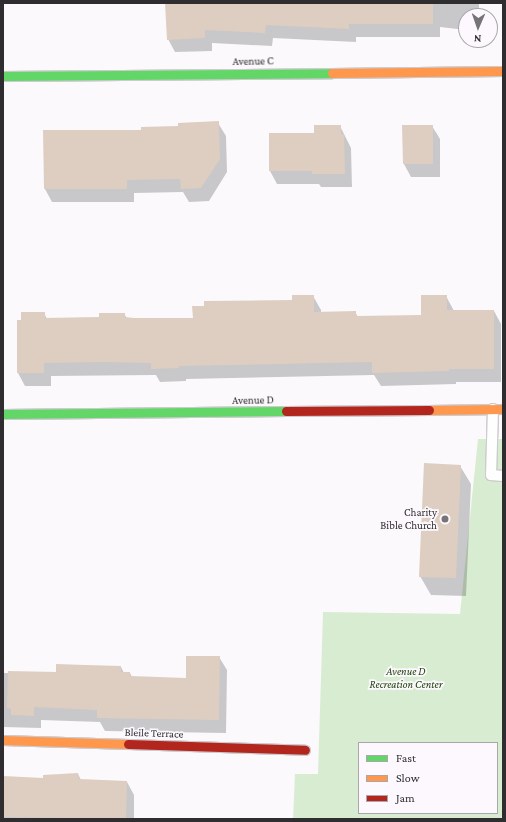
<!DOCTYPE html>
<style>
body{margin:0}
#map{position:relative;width:506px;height:822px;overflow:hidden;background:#fbf9fc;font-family:"Crimson Pro",serif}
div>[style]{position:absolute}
.green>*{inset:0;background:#d8ecd2}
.shadow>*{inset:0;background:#0003}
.building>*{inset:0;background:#ddcec1}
.roads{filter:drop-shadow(1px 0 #cccbcd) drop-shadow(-1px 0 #cccbcd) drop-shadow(0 1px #cccbcd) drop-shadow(0 -1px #cccbcd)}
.lane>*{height:10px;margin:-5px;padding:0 5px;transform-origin:5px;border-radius:5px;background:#fefeff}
.fast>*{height:9px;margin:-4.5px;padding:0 4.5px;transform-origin:4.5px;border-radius:4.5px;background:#63d668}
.slow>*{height:9px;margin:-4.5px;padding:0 4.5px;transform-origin:4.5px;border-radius:4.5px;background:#ff974d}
.jam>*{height:9px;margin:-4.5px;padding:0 4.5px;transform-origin:4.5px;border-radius:4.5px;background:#b3261e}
.dots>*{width:11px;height:11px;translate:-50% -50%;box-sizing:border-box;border:2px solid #fcf8fd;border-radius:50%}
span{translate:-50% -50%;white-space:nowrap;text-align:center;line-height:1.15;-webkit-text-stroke:3.5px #fcf8fd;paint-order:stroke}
.street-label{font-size:11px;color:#2f2d2f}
.poi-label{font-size:11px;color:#2f2d2f}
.right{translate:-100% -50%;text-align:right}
.park-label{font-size:11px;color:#1e430b;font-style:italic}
.frame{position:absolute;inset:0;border:4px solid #2f2d2f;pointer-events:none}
.legend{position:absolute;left:358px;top:742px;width:140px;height:72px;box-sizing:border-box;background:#fcf8fd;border:1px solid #aaa7ab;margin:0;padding:5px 7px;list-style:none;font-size:12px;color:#2f2d2f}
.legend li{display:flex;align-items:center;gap:8px;height:20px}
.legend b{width:20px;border:1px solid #aaa7ab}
.north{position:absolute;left:458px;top:8px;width:40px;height:40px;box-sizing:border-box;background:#fcf8fd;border:1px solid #aaa7ab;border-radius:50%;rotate:182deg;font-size:11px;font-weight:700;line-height:16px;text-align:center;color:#2f2d2f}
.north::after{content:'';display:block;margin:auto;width:14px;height:18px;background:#767477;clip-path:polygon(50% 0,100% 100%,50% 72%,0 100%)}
</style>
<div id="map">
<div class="green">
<div style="clip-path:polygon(evenodd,478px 439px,503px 439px,503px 819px,293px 819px,295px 774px,318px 774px,323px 612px,460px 614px,478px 439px,359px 743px,497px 743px,497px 813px,359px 813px,359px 743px)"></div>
</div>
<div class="shadow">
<div style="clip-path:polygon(166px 3px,479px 3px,479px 16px,466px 16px,466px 30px,440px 27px,440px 37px,356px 37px,356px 42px,273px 38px,272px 46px,212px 43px,212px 51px,175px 52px,168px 39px)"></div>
<div style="clip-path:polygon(218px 123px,226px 136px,227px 172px,209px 201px,189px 202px,183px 192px,134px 193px,134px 202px,52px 202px,45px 189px,179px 127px)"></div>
<div style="clip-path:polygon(340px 126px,351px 148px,352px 187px,321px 187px,319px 184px,277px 184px,270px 171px,315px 134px)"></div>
<div style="clip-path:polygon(432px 126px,440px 139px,440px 177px,411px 177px,404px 164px)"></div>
<div style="clip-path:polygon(313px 296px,321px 310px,321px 313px,355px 312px,358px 317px,422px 316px,446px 296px,454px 311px,494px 311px,501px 324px,501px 382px,456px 382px,456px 384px,381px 386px,374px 375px,186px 379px,186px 381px,160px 382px,156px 375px,51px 376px,51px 386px,25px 386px,18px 373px,22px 321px,44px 313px,47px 319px,100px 318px,124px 314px,127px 318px,194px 319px,205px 307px,293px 301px)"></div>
<div style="clip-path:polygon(460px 466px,471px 484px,466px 596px,431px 595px,420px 576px)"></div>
<div style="clip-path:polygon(219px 657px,227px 670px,226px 733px,105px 731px,100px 722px,41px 720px,41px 728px,3px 727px,3px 673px,57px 673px,121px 667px,124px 673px,130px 673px,132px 677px,187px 679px)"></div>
<div style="clip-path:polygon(78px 774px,81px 780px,127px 782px,134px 795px,134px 819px,3px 819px,3px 777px,44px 779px)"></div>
</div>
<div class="building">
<div style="clip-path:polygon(165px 3px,433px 3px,433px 24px,349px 24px,349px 29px,266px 25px,265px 33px,205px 30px,205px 38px,167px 40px)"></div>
<div style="clip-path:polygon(219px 121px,220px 159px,201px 188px,181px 189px,180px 179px,127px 180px,127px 189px,44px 189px,43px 130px,141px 130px,141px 127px,178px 126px,178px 123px)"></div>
<div style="clip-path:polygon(314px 125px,341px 125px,341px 134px,344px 134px,345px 174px,312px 174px,312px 171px,269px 171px,269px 133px,314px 133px)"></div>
<div style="clip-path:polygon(402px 125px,433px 125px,433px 164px,403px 164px)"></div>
<div style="clip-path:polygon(292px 295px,314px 295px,314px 312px,356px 311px,356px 316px,421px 315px,421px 295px,447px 295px,447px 310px,494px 310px,494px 369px,449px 369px,449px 371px,372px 373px,372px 362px,179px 366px,179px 368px,151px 369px,151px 363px,105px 362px,44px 363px,44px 373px,17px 373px,17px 320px,21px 320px,21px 312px,45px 312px,45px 318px,99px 317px,99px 313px,125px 313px,125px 317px,134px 318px,193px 318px,192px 306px,204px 306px,204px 301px,292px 300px)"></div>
<div style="clip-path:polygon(424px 463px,461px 465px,456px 578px,419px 577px)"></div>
<div style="clip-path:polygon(186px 656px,220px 656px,219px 720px,97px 718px,97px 710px,34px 707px,34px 716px,11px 715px,11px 709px,7px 708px,8px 671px,56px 672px,56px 664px,86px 665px,121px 666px,121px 672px,130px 672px,130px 676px,186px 678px)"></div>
<div style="clip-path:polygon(78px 773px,79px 779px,127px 781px,126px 819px,3px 817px,3px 776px,43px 778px,43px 775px)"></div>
</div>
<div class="roads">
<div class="lane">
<div style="left:493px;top:409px;width:66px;rotate:91.7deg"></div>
<div style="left:491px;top:475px;width:12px;rotate:5deg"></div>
</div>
<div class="fast">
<div style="left:3px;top:76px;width:329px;rotate:-0.5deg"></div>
<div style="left:3px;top:414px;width:283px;rotate:-0.6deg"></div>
</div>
<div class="slow">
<div style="left:332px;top:73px;width:171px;rotate:-0.7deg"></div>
<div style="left:429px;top:410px;width:74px;rotate:-0.8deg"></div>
<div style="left:3px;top:740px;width:125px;rotate:1.8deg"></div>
</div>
<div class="jam">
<div style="left:286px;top:411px;width:143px;rotate:-0.4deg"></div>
<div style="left:128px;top:744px;width:177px;rotate:1.9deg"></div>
</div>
</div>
<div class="dots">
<div style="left:445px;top:519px;background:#767477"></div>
</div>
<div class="street-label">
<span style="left:253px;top:61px;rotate:-1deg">Avenue C</span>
<span style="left:253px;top:400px;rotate:-1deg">Avenue D</span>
<span style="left:154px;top:733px;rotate:2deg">Bleile Terrace</span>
</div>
<div class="poi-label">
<span class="right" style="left:437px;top:519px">Charity<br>Bible Church</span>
</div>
<div class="park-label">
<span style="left:406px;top:678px">Avenue D<br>Recreation Center</span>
</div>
<div class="frame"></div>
<ul class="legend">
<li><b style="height:5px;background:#63d668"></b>Fast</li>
<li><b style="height:5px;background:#ff974d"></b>Slow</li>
<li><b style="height:5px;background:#b3261e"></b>Jam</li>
</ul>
<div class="north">N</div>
</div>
